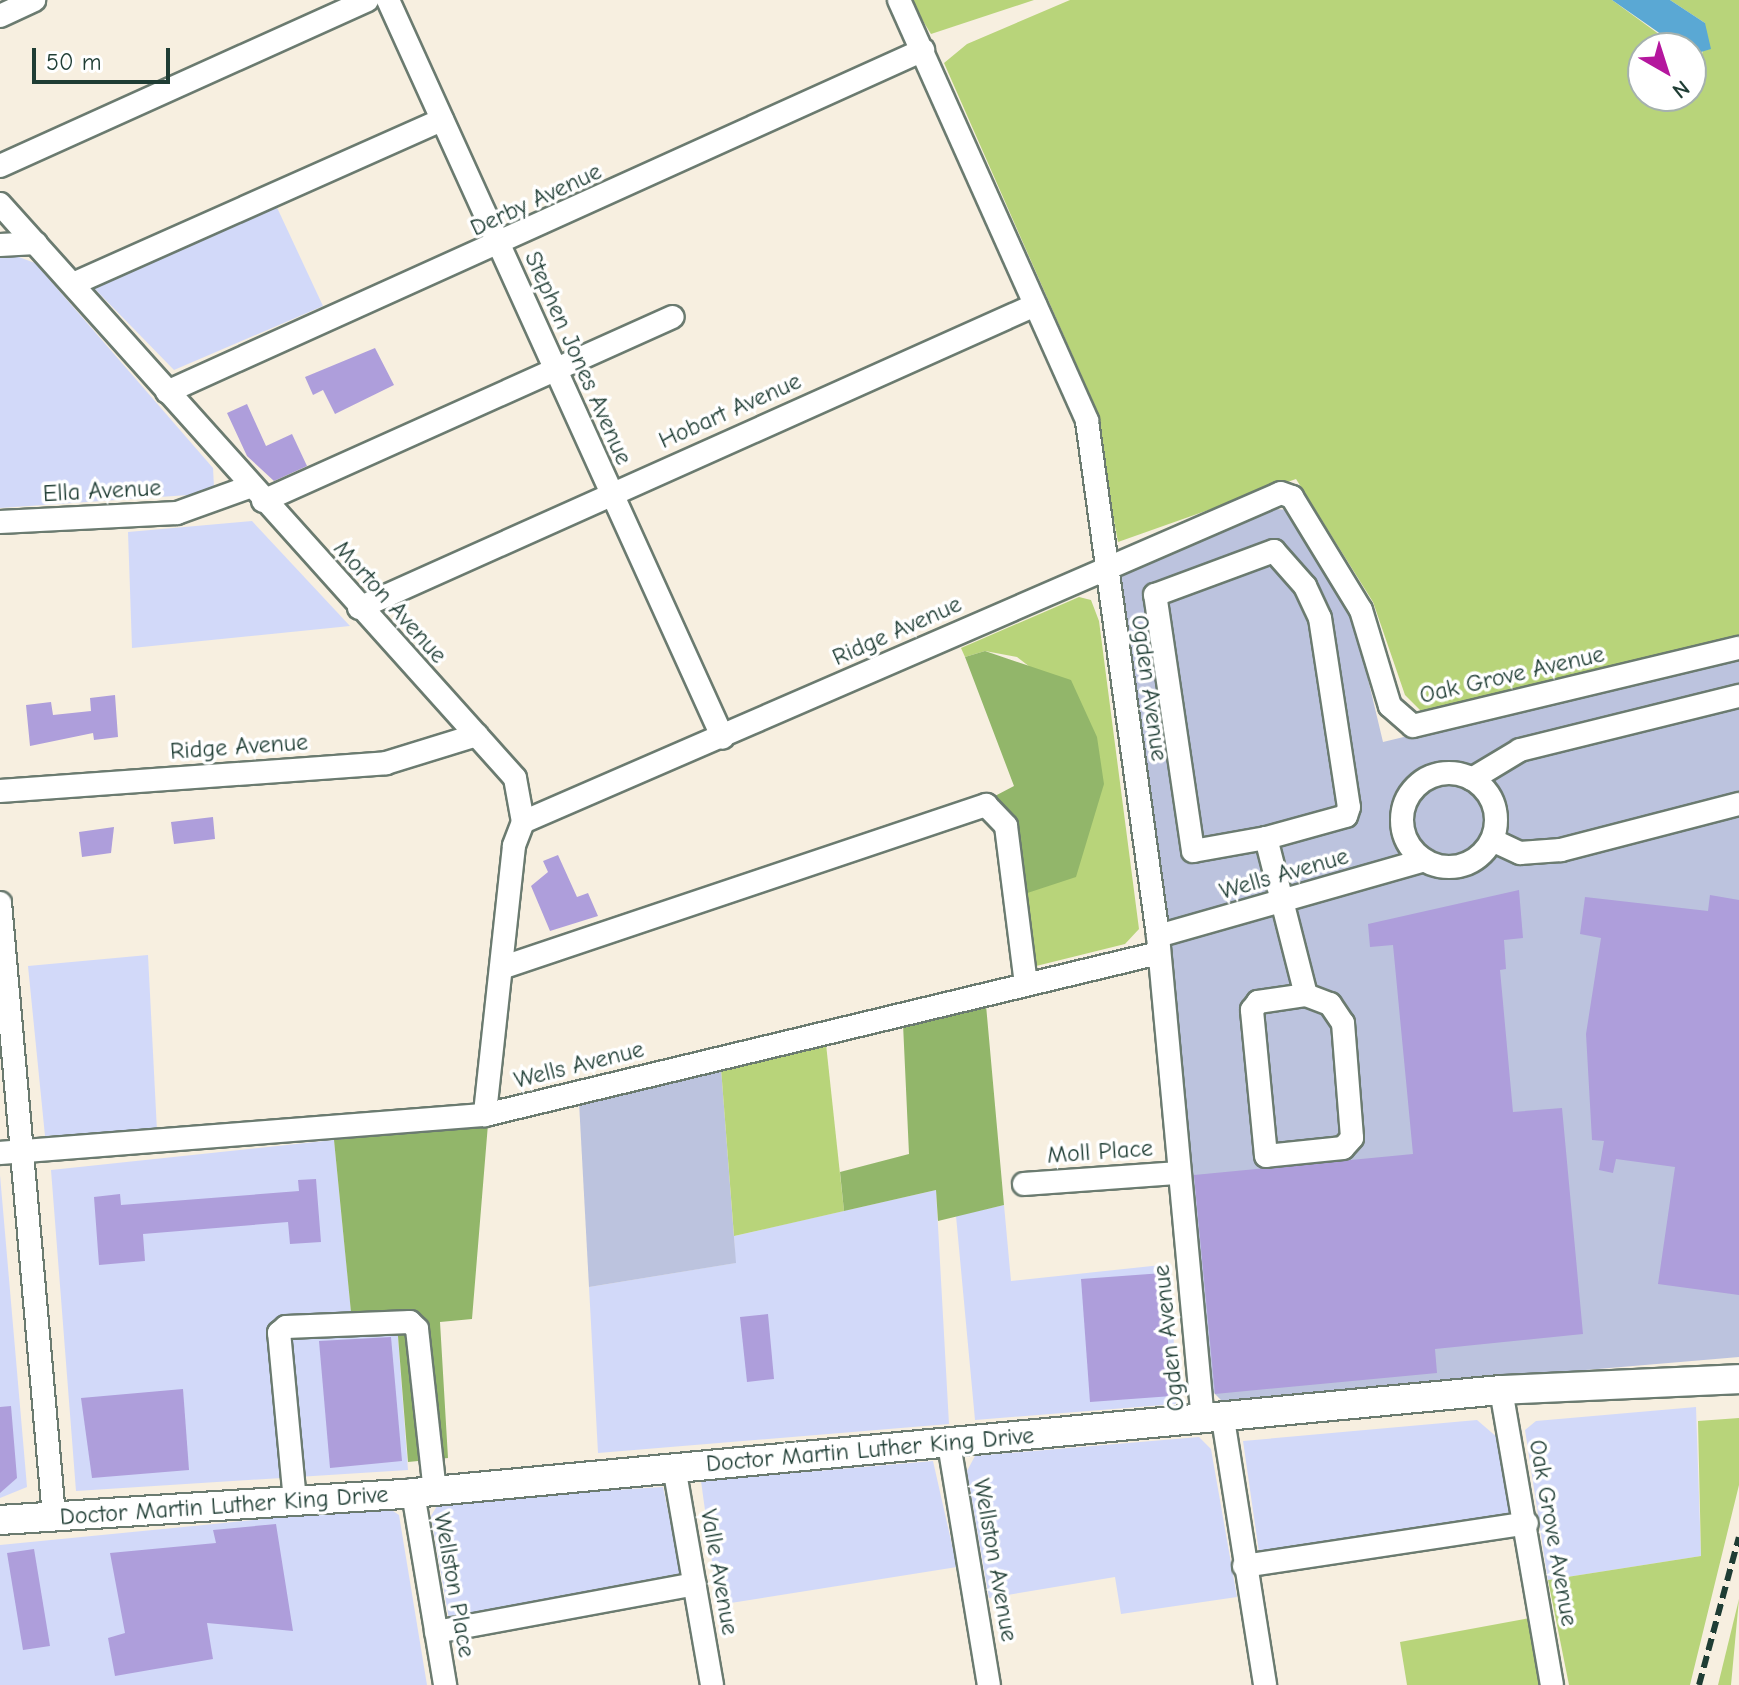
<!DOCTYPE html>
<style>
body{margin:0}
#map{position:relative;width:1739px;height:1685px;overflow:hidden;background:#f7efe0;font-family:"Comic Neue",sans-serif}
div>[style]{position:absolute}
.built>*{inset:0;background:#d2d9f9}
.industrial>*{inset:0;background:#bcc3de}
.green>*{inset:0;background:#b8d47a}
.forest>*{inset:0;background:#92b66a}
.water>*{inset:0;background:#5aa8d4}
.building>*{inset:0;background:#ae9edb}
.roads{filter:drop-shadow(2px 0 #6b7b70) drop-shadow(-2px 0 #6b7b70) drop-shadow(0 2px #6b7b70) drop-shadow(0 -2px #6b7b70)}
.minor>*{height:22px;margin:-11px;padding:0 11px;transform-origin:11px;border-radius:11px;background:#fff}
.minor>.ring{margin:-11px;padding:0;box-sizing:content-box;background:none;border:22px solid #fff;border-radius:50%}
.major>*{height:28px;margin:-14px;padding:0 14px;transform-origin:14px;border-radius:14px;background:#fff}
.rail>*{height:6px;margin-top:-3px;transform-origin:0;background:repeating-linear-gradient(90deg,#1f3d34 0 12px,transparent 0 18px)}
span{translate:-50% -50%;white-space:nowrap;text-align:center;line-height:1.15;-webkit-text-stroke:7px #fff;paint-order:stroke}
.street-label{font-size:24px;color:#1f3d34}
.north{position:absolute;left:1627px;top:32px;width:80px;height:80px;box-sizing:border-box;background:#fff;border:2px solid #a5b1ae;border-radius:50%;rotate:141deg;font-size:22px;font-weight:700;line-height:32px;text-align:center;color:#1f3d34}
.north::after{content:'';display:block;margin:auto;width:28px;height:36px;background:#b5179e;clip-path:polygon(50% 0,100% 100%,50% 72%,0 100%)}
.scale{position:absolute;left:32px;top:48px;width:138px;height:36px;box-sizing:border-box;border:4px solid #1f3d34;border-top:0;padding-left:10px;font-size:24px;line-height:28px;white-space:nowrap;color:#1f3d34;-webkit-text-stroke:6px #fff;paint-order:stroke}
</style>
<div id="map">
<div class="built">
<div style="clip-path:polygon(273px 199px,323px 306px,174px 370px,90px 284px)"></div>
<div style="clip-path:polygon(16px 256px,35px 263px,213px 468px,214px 487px,203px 494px,0 508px,0 258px)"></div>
<div style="clip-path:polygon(252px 521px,350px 626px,132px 648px,128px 532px)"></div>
<div style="clip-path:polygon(148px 955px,157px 1131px,45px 1136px,28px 966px)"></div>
<div style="clip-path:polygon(334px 1140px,351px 1311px,396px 1310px,408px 1470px,76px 1491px,51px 1170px)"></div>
<div style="clip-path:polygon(0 1175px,27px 1487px,0 1498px)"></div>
<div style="clip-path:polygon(936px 1190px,949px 1424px,598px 1453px,589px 1287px,735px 1263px,734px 1236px)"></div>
<div style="clip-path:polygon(1004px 1205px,1011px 1281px,1171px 1264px,1176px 1404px,975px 1420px,956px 1216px)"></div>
<div style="clip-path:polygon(1696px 1407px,1701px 1556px,1548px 1580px,1525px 1430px,1536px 1421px)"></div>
<div style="clip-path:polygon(1477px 1420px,1498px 1438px,1512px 1520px,1260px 1559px,1243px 1441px)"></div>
<div style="clip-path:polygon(1199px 1437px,1211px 1449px,1237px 1597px,1121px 1614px,1115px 1577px,989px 1598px,967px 1471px,975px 1456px)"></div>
<div style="clip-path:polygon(933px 1461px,957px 1567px,718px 1605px,701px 1481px)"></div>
<div style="clip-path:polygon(663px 1487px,683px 1582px,450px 1625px,431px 1516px,440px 1501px)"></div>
<div style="clip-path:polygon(387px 1507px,399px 1515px,427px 1685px,0 1685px,0 1545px)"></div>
</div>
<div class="industrial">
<div style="clip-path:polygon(1276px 509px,1288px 510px,1352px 612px,1383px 742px,1739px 656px,1739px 1357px,1222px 1401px,1207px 1386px,1119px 583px,1123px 575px)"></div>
<div style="clip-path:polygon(721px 1068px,736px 1263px,589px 1287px,579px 1102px)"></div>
</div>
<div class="green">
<div style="clip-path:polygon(910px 0,1034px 0,931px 34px)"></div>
<div style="clip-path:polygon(1070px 0,1612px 0,1678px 48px,1643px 48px,1643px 96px,1691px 96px,1691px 55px,1702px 57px,1705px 23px,1670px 0,1739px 0,1739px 638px,1422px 712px,1405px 695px,1373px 602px,1296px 479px,1118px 542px,1090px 395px,944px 63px,967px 44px)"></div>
<div style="clip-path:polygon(1079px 597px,1091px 600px,1099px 621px,1139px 929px,1125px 944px,1020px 970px,1009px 899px,1071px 681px,1039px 674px,1017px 657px,985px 651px,965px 657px,961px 648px)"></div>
<div style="clip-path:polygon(826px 1044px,844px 1211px,734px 1236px,721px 1068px)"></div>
<div style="clip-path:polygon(1739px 1418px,1739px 1485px,1690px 1685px,1569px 1685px,1548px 1580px,1701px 1556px,1698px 1421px)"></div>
<div style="clip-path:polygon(1739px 1599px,1731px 1685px,1718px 1685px)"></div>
<div style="clip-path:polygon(1530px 1618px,1541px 1685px,1407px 1685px,1400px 1642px)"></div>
</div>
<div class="forest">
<div style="clip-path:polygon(985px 651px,1071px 680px,1097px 737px,1104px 784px,1076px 877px,1009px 899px,993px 797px,1014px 786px,965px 657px)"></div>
<div style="clip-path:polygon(986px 1005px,1004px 1205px,938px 1221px,936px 1190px,844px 1211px,840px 1172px,909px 1154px,903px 1024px)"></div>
<div style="clip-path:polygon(488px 1124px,472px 1319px,440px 1322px,448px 1458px,408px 1462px,396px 1311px,351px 1312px,334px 1140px)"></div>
</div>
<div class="water">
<div style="clip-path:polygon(1612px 0,1670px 0,1705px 23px,1711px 49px,1691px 55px)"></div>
</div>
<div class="building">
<div style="clip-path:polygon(375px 348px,394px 385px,335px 414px,323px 390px,313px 395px,305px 377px)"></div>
<div style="clip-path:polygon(247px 404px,266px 446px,292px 434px,307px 466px,274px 481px,247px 456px,227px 413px)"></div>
<div style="clip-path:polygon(115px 695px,118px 737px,94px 740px,93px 733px,30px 746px,26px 705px,51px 702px,53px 715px,91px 711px,90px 698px)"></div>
<div style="clip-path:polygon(213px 817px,215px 839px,174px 844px,171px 822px)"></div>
<div style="clip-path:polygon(114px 827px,111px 853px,82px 857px,79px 832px)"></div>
<div style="clip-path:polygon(558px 855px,577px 897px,588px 893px,598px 916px,550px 931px,531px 886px,548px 872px,543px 861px)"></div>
<div style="clip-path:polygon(1519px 890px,1523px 938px,1504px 940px,1506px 969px,1500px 970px,1513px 1112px,1562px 1108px,1583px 1334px,1435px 1349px,1437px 1373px,1215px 1394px,1194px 1175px,1413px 1154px,1393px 945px,1370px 947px,1368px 924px)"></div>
<div style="clip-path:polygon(1710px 895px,1739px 900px,1739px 1295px,1658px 1284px,1675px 1167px,1616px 1159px,1613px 1173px,1599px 1170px,1604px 1141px,1592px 1140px,1586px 1034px,1601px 938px,1580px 934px,1585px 897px,1708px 911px)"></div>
<div style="clip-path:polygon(316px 1179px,321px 1242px,290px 1244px,288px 1222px,143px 1234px,145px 1261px,99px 1265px,94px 1197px,120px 1194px,121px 1205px,299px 1191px,298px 1180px)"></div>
<div style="clip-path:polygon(1163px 1273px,1172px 1396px,1090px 1402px,1081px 1279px)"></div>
<div style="clip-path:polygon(768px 1314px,774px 1379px,747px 1382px,740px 1317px)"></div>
<div style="clip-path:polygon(391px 1337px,402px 1461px,330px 1468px,319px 1341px)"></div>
<div style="clip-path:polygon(183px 1389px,189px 1470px,92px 1478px,81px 1398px)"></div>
<div style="clip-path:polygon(11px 1406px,17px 1478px,0 1493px,0 1407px)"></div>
<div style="clip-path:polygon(276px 1524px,293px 1631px,207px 1623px,213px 1659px,115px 1676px,108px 1638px,125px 1633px,110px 1553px,216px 1543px,213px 1530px)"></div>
<div style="clip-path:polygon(34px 1549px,50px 1646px,23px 1650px,7px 1553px)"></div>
</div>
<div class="roads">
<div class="minor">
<div style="left:388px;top:0;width:810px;rotate:65.59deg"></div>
<div style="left:899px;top:0;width:461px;rotate:65.9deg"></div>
<div style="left:1087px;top:421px;width:520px;rotate:82.15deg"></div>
<div style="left:1158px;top:936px;width:487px;rotate:84.7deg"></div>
<div style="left:0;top:16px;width:38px;rotate:-25deg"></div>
<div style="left:0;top:166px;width:403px;rotate:-24.3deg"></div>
<div style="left:0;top:204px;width:771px;rotate:48.1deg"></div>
<div style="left:515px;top:778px;width:45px;rotate:79.7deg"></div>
<div style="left:523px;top:822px;width:26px;rotate:111deg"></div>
<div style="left:514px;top:846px;width:271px;rotate:96.2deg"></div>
<div style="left:0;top:245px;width:36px;rotate:-3deg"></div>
<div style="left:73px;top:284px;width:404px;rotate:-24deg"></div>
<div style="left:167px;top:392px;width:830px;rotate:-24.34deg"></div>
<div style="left:263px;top:501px;width:449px;rotate:-24.2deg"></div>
<div style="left:0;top:522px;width:177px;rotate:-2.9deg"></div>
<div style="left:177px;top:513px;width:77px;rotate:-19.9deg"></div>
<div style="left:359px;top:608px;width:741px;rotate:-24.14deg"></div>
<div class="ring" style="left:1402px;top:773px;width:72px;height:72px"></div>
<div style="left:1472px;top:779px;width:56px;rotate:-31.1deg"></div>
<div style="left:1520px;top:750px;width:226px;rotate:-13.9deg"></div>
<div style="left:0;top:791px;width:387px;rotate:-4.1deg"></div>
<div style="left:386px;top:763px;width:95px;rotate:-17.1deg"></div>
<div style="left:523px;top:822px;width:826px;rotate:-23.46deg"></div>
<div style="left:1281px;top:493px;width:12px;rotate:20deg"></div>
<div style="left:1292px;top:497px;width:132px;rotate:58.6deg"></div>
<div style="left:1361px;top:610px;width:100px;rotate:73.2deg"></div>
<div style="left:1390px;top:706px;width:30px;rotate:41deg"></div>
<div style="left:1413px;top:726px;width:335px;rotate:-13.5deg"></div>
<div style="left:1266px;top:838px;width:74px;rotate:169.9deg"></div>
<div style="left:1193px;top:851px;width:259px;rotate:-98.4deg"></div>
<div style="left:1155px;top:595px;width:127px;rotate:-20.3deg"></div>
<div style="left:1274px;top:551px;width:47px;rotate:48.5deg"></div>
<div style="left:1305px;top:586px;width:35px;rotate:65deg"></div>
<div style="left:1320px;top:618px;width:191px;rotate:81.3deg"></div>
<div style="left:1349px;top:807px;width:9px;rotate:108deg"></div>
<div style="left:1346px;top:816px;width:83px;rotate:164.6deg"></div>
<div style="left:1266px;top:838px;width:162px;rotate:75.7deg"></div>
<div style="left:1492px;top:840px;width:31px;rotate:25deg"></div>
<div style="left:1520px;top:853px;width:41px;rotate:-4.2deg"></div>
<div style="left:1561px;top:850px;width:184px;rotate:-14.5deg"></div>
<div style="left:0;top:903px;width:615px;rotate:84.97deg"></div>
<div style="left:1158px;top:936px;width:277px;rotate:-15.9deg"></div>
<div style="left:501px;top:968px;width:512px;rotate:-18.58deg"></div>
<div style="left:986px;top:805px;width:29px;rotate:46deg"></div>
<div style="left:1006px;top:826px;width:159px;rotate:82.8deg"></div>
<div style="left:1306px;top:995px;width:26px;rotate:21deg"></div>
<div style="left:1330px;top:1004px;width:23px;rotate:56deg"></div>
<div style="left:1343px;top:1023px;width:115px;rotate:85.5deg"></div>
<div style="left:1352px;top:1138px;width:13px;rotate:132deg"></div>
<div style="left:1343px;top:1148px;width:77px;rotate:174.1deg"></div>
<div style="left:1266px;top:1156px;width:147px;rotate:-95.5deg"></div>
<div style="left:1252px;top:1010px;width:10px;rotate:-53deg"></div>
<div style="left:1258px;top:1002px;width:49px;rotate:-8.3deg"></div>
<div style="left:0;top:1153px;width:486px;rotate:-4.5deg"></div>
<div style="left:485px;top:1115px;width:693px;rotate:-13.52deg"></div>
<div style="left:1024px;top:1184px;width:155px;rotate:-4.1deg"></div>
<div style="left:1501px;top:1390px;width:299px;rotate:80.2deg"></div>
<div style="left:1223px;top:1419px;width:269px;rotate:81deg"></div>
<div style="left:949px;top:1444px;width:244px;rotate:80.6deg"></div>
<div style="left:674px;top:1467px;width:221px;rotate:80.1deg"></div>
<div style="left:413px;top:1493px;width:195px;rotate:80.5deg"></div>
<div style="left:295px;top:1501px;width:169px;rotate:-95.4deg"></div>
<div style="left:279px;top:1333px;width:9px;rotate:-41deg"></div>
<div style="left:286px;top:1327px;width:124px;rotate:-2.3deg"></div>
<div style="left:410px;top:1322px;width:10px;rotate:45deg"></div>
<div style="left:417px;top:1329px;width:163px;rotate:83.7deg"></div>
<div style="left:1244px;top:1566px;width:286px;rotate:-8.6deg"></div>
<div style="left:436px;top:1632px;width:263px;rotate:-10.5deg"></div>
</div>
<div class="major">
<div style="left:0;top:1520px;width:414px;rotate:-3.7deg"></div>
<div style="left:413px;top:1493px;width:1093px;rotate:-5.41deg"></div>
<div style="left:1501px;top:1390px;width:238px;rotate:-2.6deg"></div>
</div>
</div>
<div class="rail">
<div style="left:1699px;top:1685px;width:153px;rotate:-74.9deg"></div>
</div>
<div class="street-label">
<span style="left:536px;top:200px;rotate:-25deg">Derby Avenue</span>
<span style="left:578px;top:358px;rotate:66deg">Stephen Jones Avenue</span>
<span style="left:730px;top:411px;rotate:-24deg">Hobart Avenue</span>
<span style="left:102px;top:491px;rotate:-3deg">Ella Avenue</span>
<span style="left:390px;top:602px;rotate:48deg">Morton Avenue</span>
<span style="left:897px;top:631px;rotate:-24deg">Ridge Avenue</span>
<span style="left:1512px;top:675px;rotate:-13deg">Oak Grove Avenue</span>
<span style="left:1149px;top:688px;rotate:82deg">Ogden Avenue</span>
<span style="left:239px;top:747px;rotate:-4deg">Ridge Avenue</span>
<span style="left:1284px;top:874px;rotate:-16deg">Wells Avenue</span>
<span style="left:579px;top:1065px;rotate:-14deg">Wells Avenue</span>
<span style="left:1100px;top:1152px;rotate:-4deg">Moll Place</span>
<span style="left:1169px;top:1338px;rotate:-96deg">Ogden Avenue</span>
<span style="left:870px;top:1450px;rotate:-5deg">Doctor Martin Luther King Drive</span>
<span style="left:224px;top:1506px;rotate:-4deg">Doctor Martin Luther King Drive</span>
<span style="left:1553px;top:1533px;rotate:80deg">Oak Grove Avenue</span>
<span style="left:995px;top:1560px;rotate:80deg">Wellston Avenue</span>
<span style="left:719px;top:1572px;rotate:80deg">Valle Avenue</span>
<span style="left:454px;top:1585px;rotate:80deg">Wellston Place</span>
</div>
<div class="north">N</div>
<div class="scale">50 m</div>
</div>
